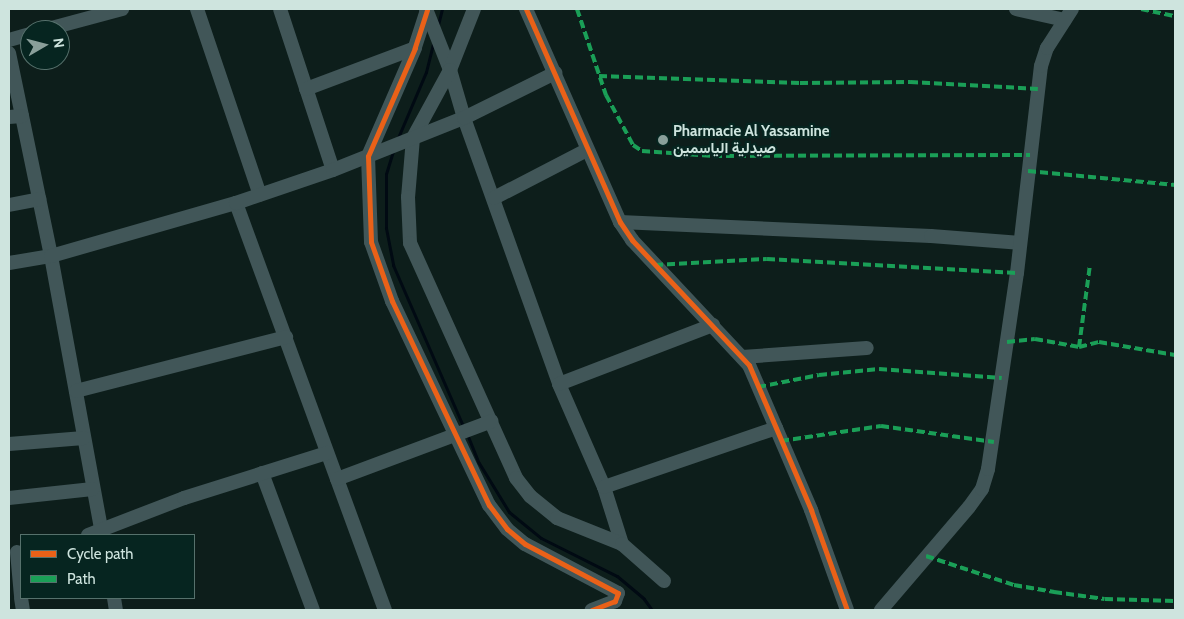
<!DOCTYPE html>
<meta charset="utf-8">
<style>
body{margin:0}
#map{position:relative;width:1184px;height:619px;overflow:hidden;background:#0d1e1b;font-family:Cabin,Vazirmatn,sans-serif}
div>[style]{position:absolute}
.stream>*{height:3px;margin:-1.5px;padding:0 1.5px;transform-origin:1.5px;border-radius:1.5px;background:#010a13}
.minor>*{height:14px;margin:-7px;padding:0 7px;transform-origin:7px;border-radius:7px;background:#415658}
.quiet>*{height:4px;margin-top:-2px;transform-origin:0;background:repeating-linear-gradient(90deg,#1a9f57 0 8px,transparent 0 12px)}
.cycleway>*{height:5px;margin:-2.5px;padding:0 2.5px;transform-origin:2.5px;border-radius:2.5px;background:#ea6118}
.dots>*{width:14px;height:14px;translate:-50% -50%;box-sizing:border-box;border:2px solid #062520;border-radius:50%}
span{translate:-50% -50%;white-space:nowrap;text-align:center;line-height:1.15;-webkit-text-stroke:4.5px #062520;paint-order:stroke}
.poi-label{font-size:15px;color:#cee4de;font-weight:700}
.left{translate:0 -50%;text-align:left}
.frame{position:absolute;inset:0;border:10px solid #cee4de;pointer-events:none}
.legend{position:absolute;left:20px;top:534px;width:175px;height:65px;box-sizing:border-box;background:#062520;border:1px solid #56716c;margin:0;padding:6px 9px;list-style:none;font-size:15px;color:#cee4de}
.legend li{display:flex;align-items:center;gap:10px;height:25px}
.legend b{width:25px;border:1px solid #56716c}
.north{position:absolute;left:20px;top:20px;width:50px;height:50px;box-sizing:border-box;background:#062520;border:1px solid #56716c;border-radius:50%;rotate:82deg;font-size:14px;font-weight:700;line-height:20px;text-align:center;color:#cee4de}
.north::after{content:'';display:block;margin:auto;width:18px;height:22px;background:#8a9f9a;clip-path:polygon(50% 0,100% 100%,50% 72%,0 100%)}
</style>
<div id="map">
<div class="stream">
<div style="left:438px;top:25px;width:16px;rotate:-76deg"></div>
<div style="left:397px;top:140px;width:74px;rotate:-66.9deg"></div>
<div style="left:426px;top:72px;width:32px;rotate:-76deg"></div>
<div style="left:393px;top:151px;width:24px;rotate:107deg"></div>
<div style="left:386px;top:174px;width:54px;rotate:90deg"></div>
<div style="left:386px;top:228px;width:38px;rotate:79deg"></div>
<div style="left:393px;top:265px;width:178px;rotate:66.5deg"></div>
<div style="left:467px;top:434px;width:31px;rotate:68deg"></div>
<div style="left:479px;top:463px;width:57px;rotate:58.5deg"></div>
<div style="left:509px;top:512px;width:41px;rotate:39.1deg"></div>
<div style="left:541px;top:538px;width:85px;rotate:26.6deg"></div>
<div style="left:617px;top:576px;width:35px;rotate:40deg"></div>
<div style="left:644px;top:599px;width:14px;rotate:54deg"></div>
</div>
<div class="minor">
<div style="left:197px;top:9px;width:196px;rotate:71.3deg"></div>
<div style="left:280px;top:9px;width:169px;rotate:71.8deg"></div>
<div style="left:426px;top:9px;width:66px;rotate:68.5deg"></div>
<div style="left:450px;top:70px;width:50px;rotate:73.7deg"></div>
<div style="left:464px;top:118px;width:282px;rotate:70.3deg"></div>
<div style="left:559px;top:384px;width:112px;rotate:66.4deg"></div>
<div style="left:604px;top:487px;width:60px;rotate:72.5deg"></div>
<div style="left:474px;top:9px;width:66px;rotate:111.5deg"></div>
<div style="left:450px;top:70px;width:77px;rotate:118.6deg"></div>
<div style="left:413px;top:138px;width:59px;rotate:94.8deg"></div>
<div style="left:408px;top:197px;width:46px;rotate:87.5deg"></div>
<div style="left:410px;top:243px;width:258px;rotate:65.7deg"></div>
<div style="left:516px;top:478px;width:23px;rotate:52deg"></div>
<div style="left:530px;top:496px;width:35px;rotate:39deg"></div>
<div style="left:557px;top:518px;width:70px;rotate:21.8deg"></div>
<div style="left:622px;top:544px;width:56px;rotate:41.4deg"></div>
<div style="left:526px;top:9px;width:233px;rotate:66.2deg"></div>
<div style="left:620px;top:222px;width:22px;rotate:56deg"></div>
<div style="left:632px;top:240px;width:171px;rotate:46.9deg"></div>
<div style="left:749px;top:365px;width:158px;rotate:66.8deg"></div>
<div style="left:811px;top:510px;width:106px;rotate:70.2deg"></div>
<div style="left:1016px;top:9px;width:50px;rotate:12.7deg"></div>
<div style="left:427px;top:10px;width:40px;rotate:108deg"></div>
<div style="left:415px;top:48px;width:118px;rotate:113.5deg"></div>
<div style="left:368px;top:156px;width:86px;rotate:88deg"></div>
<div style="left:371px;top:242px;width:63px;rotate:70.4deg"></div>
<div style="left:392px;top:301px;width:226px;rotate:64.6deg"></div>
<div style="left:489px;top:505px;width:30px;rotate:53deg"></div>
<div style="left:507px;top:529px;width:23px;rotate:40deg"></div>
<div style="left:525px;top:544px;width:105px;rotate:27.8deg"></div>
<div style="left:618px;top:593px;width:9px;rotate:111deg"></div>
<div style="left:615px;top:601px;width:25px;rotate:159deg"></div>
<div style="left:44px;top:30px;width:81px;rotate:-15.1deg"></div>
<div style="left:9px;top:40px;width:22px;rotate:-16deg"></div>
<div style="left:9px;top:53px;width:207px;rotate:78.3deg"></div>
<div style="left:51px;top:256px;width:284px;rotate:79.6deg"></div>
<div style="left:306px;top:89px;width:116px;rotate:-20.6deg"></div>
<div style="left:9px;top:117px;width:13px;rotate:-4deg"></div>
<div style="left:494px;top:198px;width:105px;rotate:-27.3deg"></div>
<div style="left:236px;top:203px;width:433px;rotate:69.9deg"></div>
<div style="left:9px;top:205px;width:31px;rotate:-11deg"></div>
<div style="left:620px;top:222px;width:311px;rotate:2.6deg"></div>
<div style="left:931px;top:236px;width:89px;rotate:4.5deg"></div>
<div style="left:9px;top:263px;width:43px;rotate:-9.5deg"></div>
<div style="left:51px;top:256px;width:192px;rotate:-16deg"></div>
<div style="left:236px;top:203px;width:102px;rotate:-18.8deg"></div>
<div style="left:333px;top:170px;width:141px;rotate:-21.7deg"></div>
<div style="left:464px;top:118px;width:102px;rotate:-26.3deg"></div>
<div style="left:742px;top:357px;width:125px;rotate:-4.1deg"></div>
<div style="left:559px;top:384px;width:165px;rotate:-21deg"></div>
<div style="left:76px;top:391px;width:217px;rotate:-14.4deg"></div>
<div style="left:9px;top:444px;width:75px;rotate:-4.6deg"></div>
<div style="left:262px;top:473px;width:146px;rotate:69.6deg"></div>
<div style="left:337px;top:479px;width:165px;rotate:-20.5deg"></div>
<div style="left:604px;top:487px;width:182px;rotate:-18.9deg"></div>
<div style="left:9px;top:498px;width:84px;rotate:-6.1deg"></div>
<div style="left:88px;top:535px;width:103px;rotate:-21.1deg"></div>
<div style="left:184px;top:498px;width:150px;rotate:-17.5deg"></div>
<div style="left:17px;top:552px;width:44px;rotate:84.8deg"></div>
<div style="left:21px;top:598px;width:12px;rotate:81deg"></div>
<div style="left:114px;top:598px;width:12px;rotate:81deg"></div>
<div style="left:881px;top:610px;width:135px;rotate:-49.5deg"></div>
<div style="left:969px;top:507px;width:22px;rotate:-54deg"></div>
<div style="left:982px;top:489px;width:21px;rotate:-73deg"></div>
<div style="left:988px;top:469px;width:198px;rotate:-81.6deg"></div>
<div style="left:1017px;top:273px;width:208px;rotate:-83.4deg"></div>
<div style="left:1041px;top:66px;width:19px;rotate:-72deg"></div>
<div style="left:1047px;top:48px;width:46px;rotate:-57.3deg"></div>
</div>
<div class="quiet">
<div style="left:577px;top:9px;width:91px;rotate:71.4deg"></div>
<div style="left:606px;top:95px;width:57px;rotate:61.6deg"></div>
<div style="left:633px;top:145px;width:11px;rotate:34deg"></div>
<div style="left:642px;top:151px;width:72px;rotate:4deg"></div>
<div style="left:714px;top:156px;width:316px;rotate:-0.2deg"></div>
<div style="left:1141px;top:9px;width:35px;rotate:12deg"></div>
<div style="left:599px;top:76px;width:201px;rotate:2deg"></div>
<div style="left:800px;top:83px;width:110px;rotate:-0.5deg"></div>
<div style="left:910px;top:82px;width:128px;rotate:3.1deg"></div>
<div style="left:1028px;top:171px;width:148px;rotate:5.4deg"></div>
<div style="left:655px;top:265px;width:112px;rotate:-3.1deg"></div>
<div style="left:767px;top:259px;width:250px;rotate:3.2deg"></div>
<div style="left:1007px;top:342px;width:28px;rotate:-6deg"></div>
<div style="left:1035px;top:339px;width:45px;rotate:10.3deg"></div>
<div style="left:1079px;top:347px;width:21px;rotate:-14deg"></div>
<div style="left:1099px;top:342px;width:77px;rotate:9.7deg"></div>
<div style="left:1079px;top:347px;width:83px;rotate:-82.4deg"></div>
<div style="left:758px;top:387px;width:62px;rotate:-11.1deg"></div>
<div style="left:819px;top:375px;width:60px;rotate:-5.7deg"></div>
<div style="left:879px;top:369px;width:123px;rotate:4.2deg"></div>
<div style="left:781px;top:441px;width:101px;rotate:-8.5deg"></div>
<div style="left:881px;top:426px;width:114px;rotate:8.1deg"></div>
<div style="left:926px;top:556px;width:93px;rotate:18.2deg"></div>
<div style="left:1014px;top:585px;width:41px;rotate:9.9deg"></div>
<div style="left:1054px;top:592px;width:51px;rotate:7.8deg"></div>
<div style="left:1105px;top:599px;width:70px;rotate:1.6deg"></div>
</div>
<div class="cycleway">
<div style="left:526px;top:9px;width:233px;rotate:66.2deg"></div>
<div style="left:620px;top:222px;width:22px;rotate:56deg"></div>
<div style="left:632px;top:240px;width:171px;rotate:46.9deg"></div>
<div style="left:749px;top:365px;width:158px;rotate:66.8deg"></div>
<div style="left:811px;top:510px;width:106px;rotate:70.2deg"></div>
<div style="left:427px;top:10px;width:40px;rotate:108deg"></div>
<div style="left:415px;top:48px;width:118px;rotate:113.5deg"></div>
<div style="left:368px;top:156px;width:86px;rotate:88deg"></div>
<div style="left:371px;top:242px;width:63px;rotate:70.4deg"></div>
<div style="left:392px;top:301px;width:226px;rotate:64.6deg"></div>
<div style="left:489px;top:505px;width:30px;rotate:53deg"></div>
<div style="left:507px;top:529px;width:23px;rotate:40deg"></div>
<div style="left:525px;top:544px;width:105px;rotate:27.8deg"></div>
<div style="left:618px;top:593px;width:9px;rotate:111deg"></div>
<div style="left:615px;top:601px;width:25px;rotate:159deg"></div>
</div>
<div class="dots">
<div style="left:663px;top:140px;background:#8a9f9a"></div>
</div>
<div class="poi-label">
<span class="left" style="left:673px;top:140px">Pharmacie Al Yassamine<br>صيدلية الياسمين</span>
</div>
<div class="frame"></div>
<ul class="legend">
<li><b style="height:6px;background:#ea6118"></b>Cycle path</li>
<li><b style="height:6px;background:#1a9f57"></b>Path</li>
</ul>
<div class="north">N</div>
</div>
